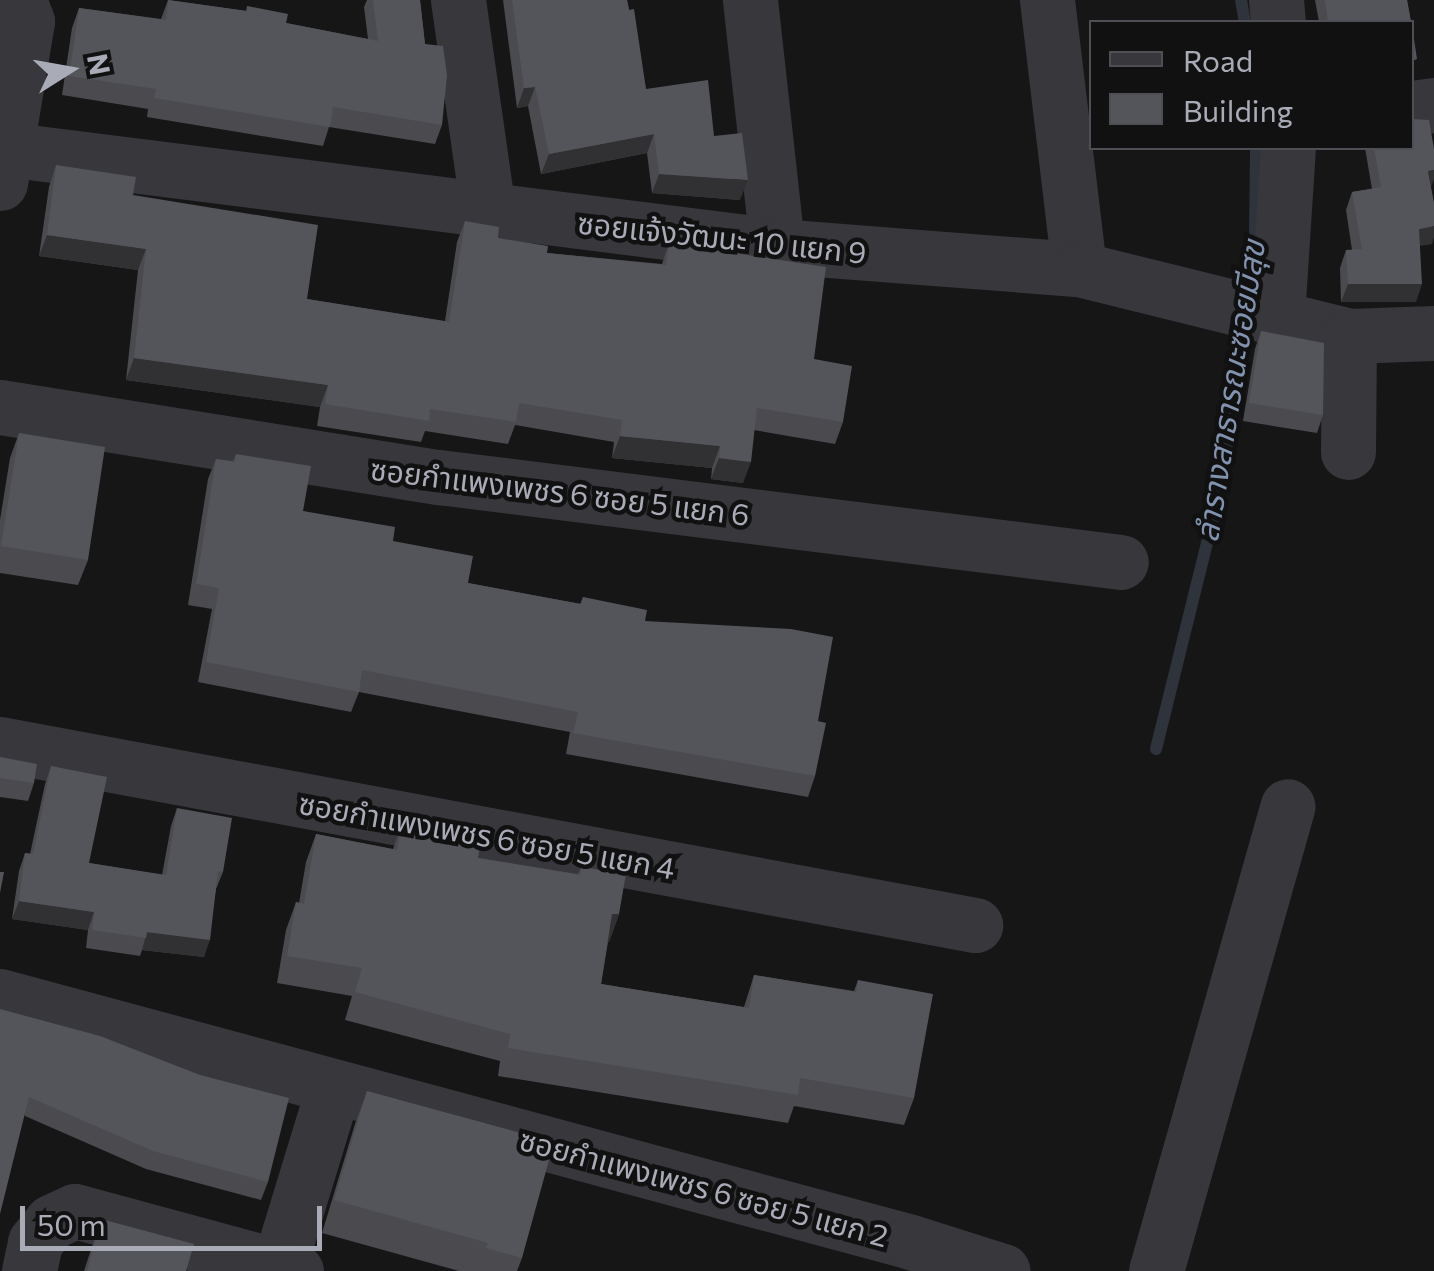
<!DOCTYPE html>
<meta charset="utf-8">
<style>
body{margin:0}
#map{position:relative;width:1434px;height:1271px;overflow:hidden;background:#161617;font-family:Commissioner,"Noto Sans Thai",sans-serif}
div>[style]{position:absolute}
.stream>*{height:12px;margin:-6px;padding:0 6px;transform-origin:6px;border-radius:6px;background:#2f343c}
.minor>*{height:55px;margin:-27.5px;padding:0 27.5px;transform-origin:27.5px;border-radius:27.5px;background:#37373c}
.wall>*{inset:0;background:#4a4a4f}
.shaded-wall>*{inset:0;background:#313134}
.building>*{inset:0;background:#54555a}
span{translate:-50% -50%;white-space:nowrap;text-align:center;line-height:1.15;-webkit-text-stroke:9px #111112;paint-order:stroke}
.street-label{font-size:30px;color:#a9abb6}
.water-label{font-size:32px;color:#8293af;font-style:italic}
.legend{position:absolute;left:1089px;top:20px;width:325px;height:130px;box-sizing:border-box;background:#111112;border:2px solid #4e4f54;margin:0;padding:12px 18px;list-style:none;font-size:30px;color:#a9abb6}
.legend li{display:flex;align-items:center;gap:20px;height:50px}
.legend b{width:50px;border:2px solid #4e4f54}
.north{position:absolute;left:20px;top:20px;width:100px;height:100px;-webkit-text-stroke:8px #111112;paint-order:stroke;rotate:79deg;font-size:28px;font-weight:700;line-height:40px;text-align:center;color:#a9abb6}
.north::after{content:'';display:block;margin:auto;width:35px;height:45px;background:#a9abb6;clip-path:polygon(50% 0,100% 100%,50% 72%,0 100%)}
.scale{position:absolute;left:20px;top:1206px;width:302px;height:45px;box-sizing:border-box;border:5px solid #a9abb6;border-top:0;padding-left:12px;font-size:30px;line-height:35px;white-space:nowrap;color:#a9abb6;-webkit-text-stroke:8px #111112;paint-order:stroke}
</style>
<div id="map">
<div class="stream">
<div style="left:1241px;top:0;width:22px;rotate:80deg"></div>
<div style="left:1255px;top:235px;width:87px;rotate:-89.3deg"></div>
<div style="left:1156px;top:749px;width:266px;rotate:-76.1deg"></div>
<div style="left:1220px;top:491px;width:169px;rotate:-81.5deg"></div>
</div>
<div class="minor">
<div style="left:458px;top:0;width:212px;rotate:81.9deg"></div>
<div style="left:750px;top:0;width:247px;rotate:83.7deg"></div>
<div style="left:1047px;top:0;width:271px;rotate:83.2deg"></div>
<div style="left:1276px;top:0;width:22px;rotate:85deg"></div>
<div style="left:1412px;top:108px;width:22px;rotate:-8deg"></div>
<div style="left:5px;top:149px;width:778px;rotate:7.16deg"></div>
<div style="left:777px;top:246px;width:303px;rotate:4.4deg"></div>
<div style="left:1079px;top:269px;width:278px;rotate:13.9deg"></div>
<div style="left:1349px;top:336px;width:85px;rotate:-2deg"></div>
<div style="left:0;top:183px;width:164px;rotate:-80.5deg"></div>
<div style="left:27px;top:21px;width:22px;rotate:-111deg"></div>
<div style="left:1277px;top:317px;width:169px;rotate:-86.3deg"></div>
<div style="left:0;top:407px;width:445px;rotate:9.1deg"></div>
<div style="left:439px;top:477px;width:687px;rotate:7.1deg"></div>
<div style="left:1348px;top:452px;width:116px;rotate:-89.5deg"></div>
<div style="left:0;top:744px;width:992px;rotate:10.52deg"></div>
<div style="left:0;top:996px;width:944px;rotate:15.11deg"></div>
<div style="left:911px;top:1242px;width:96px;rotate:17.5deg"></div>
<div style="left:279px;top:1266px;width:185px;rotate:-73deg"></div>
<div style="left:29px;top:1271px;width:30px;rotate:-78deg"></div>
<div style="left:35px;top:1242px;width:26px;rotate:-51deg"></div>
<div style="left:51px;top:1222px;width:26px;rotate:-25deg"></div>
<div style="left:75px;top:1211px;width:229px;rotate:15.2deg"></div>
<div style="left:1156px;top:1271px;width:483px;rotate:-74.2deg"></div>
</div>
<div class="wall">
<div style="clip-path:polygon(168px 0,246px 11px,247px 6px,286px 23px,368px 39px,364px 7px,367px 0,420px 0,425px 44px,442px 125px,435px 144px,329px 127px,323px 146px,147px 117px,148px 109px,62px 95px,72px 28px,79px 8px,161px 19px)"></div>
<div style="clip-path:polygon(503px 0,627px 0,646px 89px,714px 136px,740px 200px,652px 193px,647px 153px,541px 174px,528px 106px,517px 108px)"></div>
<div style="clip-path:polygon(1315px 0,1407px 0,1411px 22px,1319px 22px)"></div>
<div style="clip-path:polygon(1365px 148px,1412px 148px,1431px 187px,1432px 244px,1420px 245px,1416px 302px,1341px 302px,1340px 268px,1346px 250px,1352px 250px,1346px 210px,1352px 192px,1372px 189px)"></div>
<div style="clip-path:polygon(56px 165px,133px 195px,307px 299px,445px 321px,457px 242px,465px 221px,498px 238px,547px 253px,662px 264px,669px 243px,814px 359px,843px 422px,835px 444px,754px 430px,743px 483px,711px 479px,712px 468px,612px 458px,614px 442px,515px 425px,508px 444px,425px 431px,421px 442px,317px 426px,320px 407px,126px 380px,138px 270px,39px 256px,49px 187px)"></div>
<div style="clip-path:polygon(1261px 331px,1323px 415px,1317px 433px,1243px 421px,1255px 349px)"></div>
<div style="clip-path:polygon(19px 433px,88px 560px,78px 585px,0 573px,0 520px,10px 458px)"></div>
<div style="clip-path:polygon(236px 454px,303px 511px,393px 541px,468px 583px,580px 604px,583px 597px,645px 621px,818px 721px,815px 776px,808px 797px,566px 754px,570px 732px,359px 692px,351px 712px,198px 682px,212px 609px,188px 605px,208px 479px,216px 459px,233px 461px)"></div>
<div style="clip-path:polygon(0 757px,34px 783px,28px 801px,0 797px)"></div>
<div style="clip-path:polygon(51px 766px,89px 863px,162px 875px,171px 826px,177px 808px,223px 872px,216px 889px,204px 957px,142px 950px,140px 956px,86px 948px,88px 930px,12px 919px,19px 871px,25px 853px,30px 854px,45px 784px)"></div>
<div style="clip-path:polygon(402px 823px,478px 858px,578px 874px,581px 867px,619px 914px,609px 942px,608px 942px,601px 984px,744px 1007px,754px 975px,854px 991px,858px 980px,914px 1098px,904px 1125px,794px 1106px,788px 1123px,498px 1076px,500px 1061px,345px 1020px,352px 996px,277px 983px,286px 930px,296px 902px,299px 903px,306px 862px,316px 834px,393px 849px)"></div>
<div style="clip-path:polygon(0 1009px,268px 1182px,261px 1200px,146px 1169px,25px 1116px)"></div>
<div style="clip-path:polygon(367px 1091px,522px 1258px,517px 1271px,459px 1271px,322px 1233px,355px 1124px)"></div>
<div style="clip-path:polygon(101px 1219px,186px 1271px,84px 1271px)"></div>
</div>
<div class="shaded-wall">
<div style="clip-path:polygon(535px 87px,528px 106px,517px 108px,524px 88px)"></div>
<div style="clip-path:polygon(654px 134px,647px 153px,541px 174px,549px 154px)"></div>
<div style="clip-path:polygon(1434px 170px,1434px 179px,1431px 187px,1428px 171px)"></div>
<div style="clip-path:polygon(659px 174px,748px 180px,740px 200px,652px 193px)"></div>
<div style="clip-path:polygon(1434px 226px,1434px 237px,1432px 244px,1413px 247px,1419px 229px)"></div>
<div style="clip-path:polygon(47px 235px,146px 249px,138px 270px,39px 256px)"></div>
<div style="clip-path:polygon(1348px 284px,1422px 284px,1416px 302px,1341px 302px)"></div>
<div style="clip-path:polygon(134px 358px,328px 385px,320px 407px,126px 380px)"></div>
<div style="clip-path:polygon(620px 436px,720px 446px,712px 468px,612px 458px)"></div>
<div style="clip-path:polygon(719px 458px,751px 462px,743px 483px,711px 479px)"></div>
<div style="clip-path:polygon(19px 901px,94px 912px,88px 930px,12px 919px)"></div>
<div style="clip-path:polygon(612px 914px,619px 914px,609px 942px,602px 942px)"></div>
<div style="clip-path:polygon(147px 932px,210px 940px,204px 957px,142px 950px)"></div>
</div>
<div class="building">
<div style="clip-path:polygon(168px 0,247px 11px,247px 6px,288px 14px,286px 23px,378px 41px,373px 0,420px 0,425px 44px,443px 46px,447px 75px,442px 125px,333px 107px,330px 127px,154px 98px,156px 89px,69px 76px,79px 8px,166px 20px)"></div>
<div style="clip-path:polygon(512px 0,627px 0,629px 10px,634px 9px,646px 89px,708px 80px,714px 136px,742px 133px,748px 180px,659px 174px,654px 134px,549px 154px,535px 87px,524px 88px)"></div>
<div style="clip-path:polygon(1325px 0,1407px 0,1411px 22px,1328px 22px)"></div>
<div style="clip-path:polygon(1412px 26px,1417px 59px,1412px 61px)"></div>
<div style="clip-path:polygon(1412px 119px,1429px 120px,1434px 149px,1434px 170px,1428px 171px,1434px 203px,1434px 226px,1419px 229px,1422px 284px,1348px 284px,1346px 250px,1362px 249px,1352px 192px,1381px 187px,1374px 148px,1412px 148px)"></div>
<div style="clip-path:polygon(56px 165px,136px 177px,133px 195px,318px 225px,307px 299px,449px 322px,465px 221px,499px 227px,498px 238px,548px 246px,547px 253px,666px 265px,669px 243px,826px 267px,814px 359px,852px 366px,843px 422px,757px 408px,751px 462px,719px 458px,720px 446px,620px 436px,622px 420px,519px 403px,516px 422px,430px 409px,429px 421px,325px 404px,328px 385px,134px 358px,146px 249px,47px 235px)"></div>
<div style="clip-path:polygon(1261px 331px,1324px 343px,1323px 415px,1249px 403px)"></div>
<div style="clip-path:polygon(19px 433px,105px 447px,88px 560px,1px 546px)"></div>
<div style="clip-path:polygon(236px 454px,311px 466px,303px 511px,395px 527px,393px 541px,473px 556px,468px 583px,581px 604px,583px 597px,647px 610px,645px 621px,791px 629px,833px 637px,818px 721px,826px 723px,815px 776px,573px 733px,578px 712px,362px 670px,359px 692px,206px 662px,219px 588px,196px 584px,216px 459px,235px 462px)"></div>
<div style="clip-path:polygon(0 757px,37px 764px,34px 783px,0 778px)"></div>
<div style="clip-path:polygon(51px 766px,107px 777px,89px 863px,166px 875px,177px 808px,232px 818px,223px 872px,218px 871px,210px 940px,147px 932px,146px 938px,92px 930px,94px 912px,19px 901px,25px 853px,33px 854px)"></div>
<div style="clip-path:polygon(402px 823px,482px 836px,478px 858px,580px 875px,581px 867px,626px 874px,619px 914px,612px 914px,601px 984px,749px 1008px,754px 975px,856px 992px,858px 980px,933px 994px,914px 1098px,800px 1078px,798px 1095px,508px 1048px,510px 1034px,355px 992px,362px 968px,287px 956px,296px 902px,304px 904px,316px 834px,397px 850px)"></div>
<div style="clip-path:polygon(0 872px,4px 872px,0 893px)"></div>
<div style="clip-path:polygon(0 1009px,100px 1036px,200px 1075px,289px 1098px,268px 1182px,153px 1151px,29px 1097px,0 1214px)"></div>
<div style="clip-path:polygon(367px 1091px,554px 1142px,522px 1258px,486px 1248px,488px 1243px,334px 1200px)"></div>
<div style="clip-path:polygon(101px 1219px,194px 1244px,186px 1271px,87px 1271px)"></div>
</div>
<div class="street-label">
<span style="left:722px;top:237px;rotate:6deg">ซอยแจ้งวัฒนะ 10 แยก 9</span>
<span style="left:560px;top:491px;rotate:7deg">ซอยกำแพงเพชร 6 ซอย 5 แยก 6</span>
<span style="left:487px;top:835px;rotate:10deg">ซอยกำแพงเพชร 6 ซอย 5 แยก 4</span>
<span style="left:704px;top:1187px;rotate:15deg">ซอยกำแพงเพชร 6 ซอย 5 แยก 2</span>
</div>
<div class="water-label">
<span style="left:1229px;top:391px;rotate:-81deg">ลำรางสาธารณะซอยมีสุข</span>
</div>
<ul class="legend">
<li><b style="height:12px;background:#37373c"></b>Road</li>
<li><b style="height:28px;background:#54555a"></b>Building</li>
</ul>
<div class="north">N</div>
<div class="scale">50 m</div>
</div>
